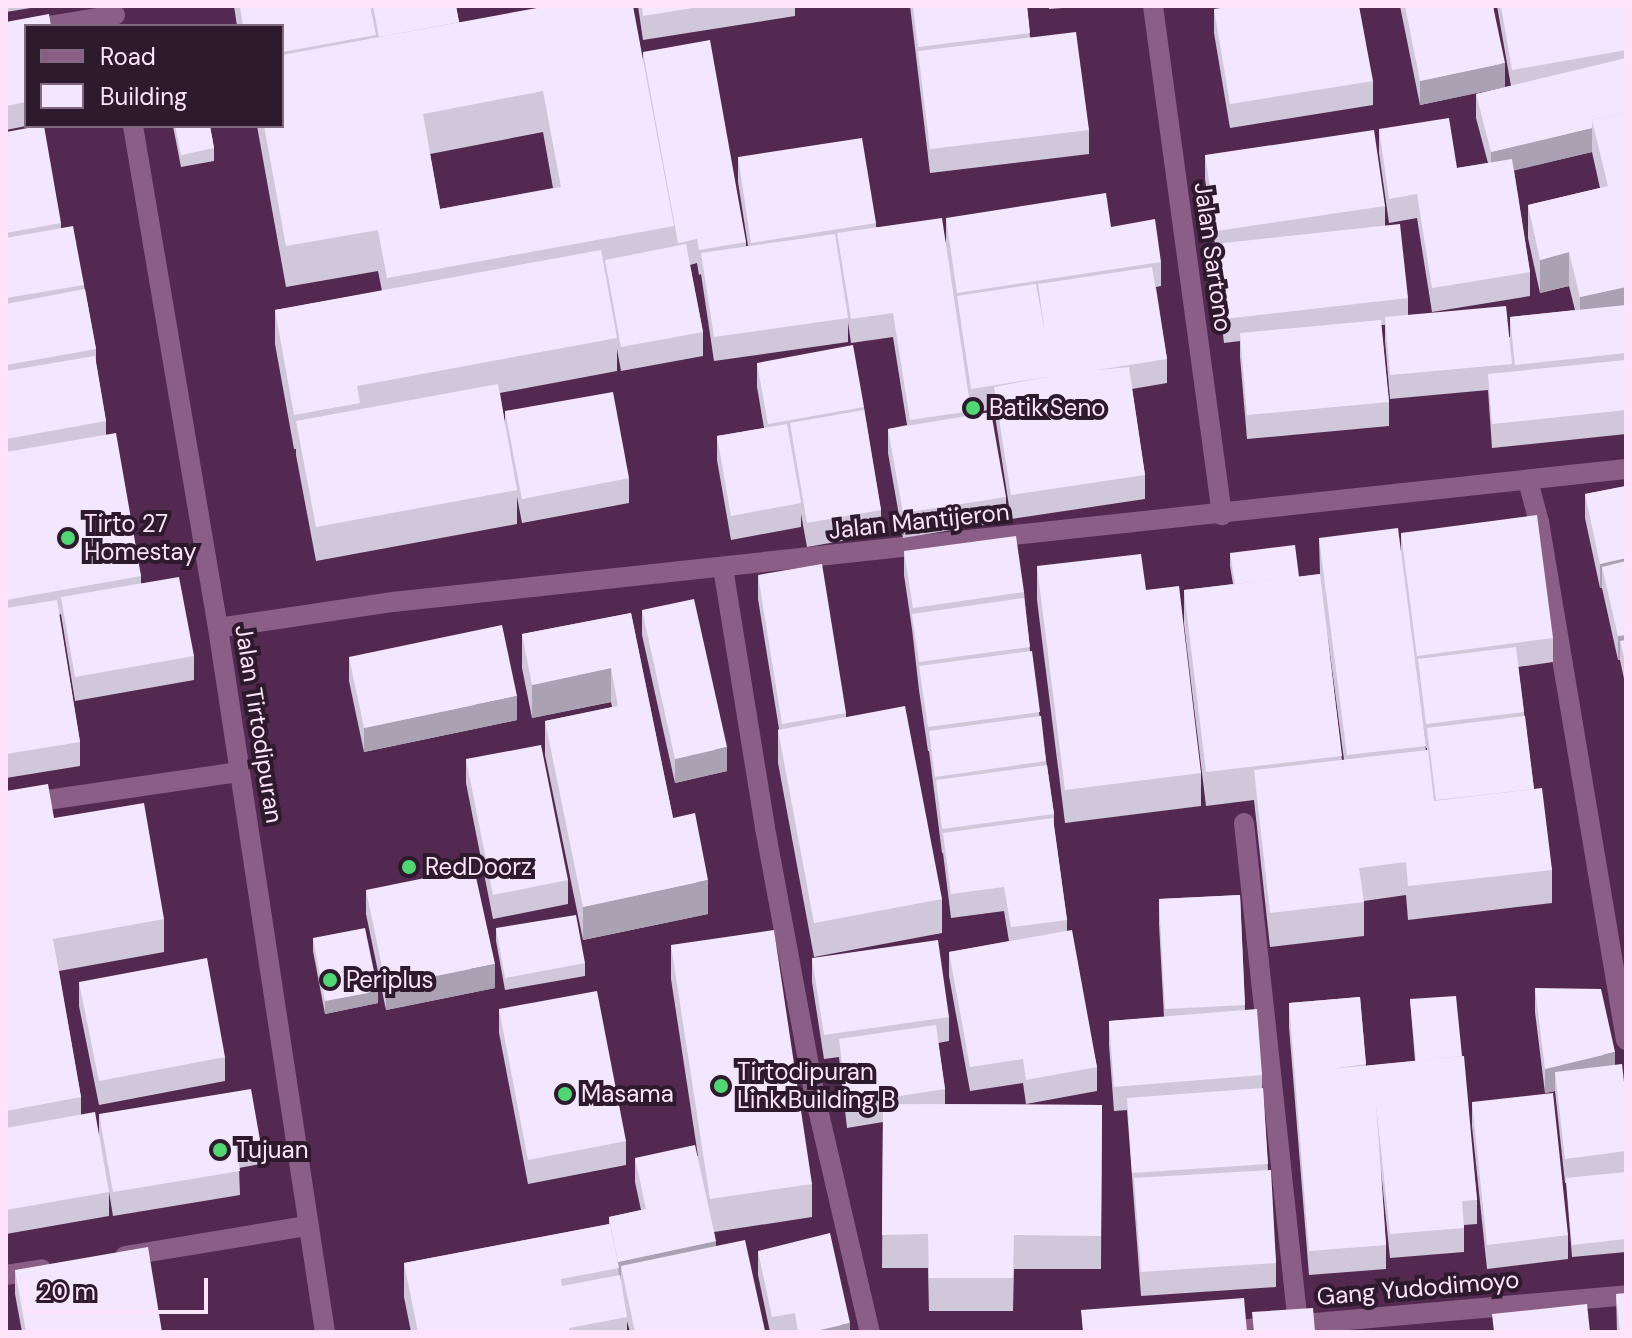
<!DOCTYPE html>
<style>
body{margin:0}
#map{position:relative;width:1632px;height:1338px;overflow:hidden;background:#532951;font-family:"DM Sans",sans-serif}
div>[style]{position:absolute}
.minor>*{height:20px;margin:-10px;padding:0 10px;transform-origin:10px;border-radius:10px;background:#8a5e87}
.wall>*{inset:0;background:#d1c7db}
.shaded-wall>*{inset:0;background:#aaa2b2}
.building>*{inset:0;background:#f3e7ff}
.dots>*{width:22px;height:22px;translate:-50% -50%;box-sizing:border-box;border:4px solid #2d1a2c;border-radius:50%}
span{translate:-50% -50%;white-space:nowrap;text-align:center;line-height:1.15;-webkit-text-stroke:8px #2d1a2c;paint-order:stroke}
.street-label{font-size:24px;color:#fee3fb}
.poi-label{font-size:24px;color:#fee3fb}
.left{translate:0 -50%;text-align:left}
.frame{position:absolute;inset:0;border:8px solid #fee3fb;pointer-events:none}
.legend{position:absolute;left:24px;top:24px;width:260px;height:104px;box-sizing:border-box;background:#2d1a2c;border:2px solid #816a7f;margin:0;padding:10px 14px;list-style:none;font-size:24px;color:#fee3fb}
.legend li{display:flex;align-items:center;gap:16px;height:40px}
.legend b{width:40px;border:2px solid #816a7f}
.scale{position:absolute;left:24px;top:1278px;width:184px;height:36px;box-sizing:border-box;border:4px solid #fee3fb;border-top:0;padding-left:10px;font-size:24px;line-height:28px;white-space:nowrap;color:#fee3fb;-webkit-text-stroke:6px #2d1a2c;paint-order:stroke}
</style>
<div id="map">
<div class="minor">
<div style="left:1153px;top:6px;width:514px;rotate:82.28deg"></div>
<div style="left:48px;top:26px;width:68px;rotate:-9.3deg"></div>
<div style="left:133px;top:126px;width:509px;rotate:80.39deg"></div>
<div style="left:218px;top:628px;width:712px;rotate:81.36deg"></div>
<div style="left:1528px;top:481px;width:42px;rotate:75deg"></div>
<div style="left:1539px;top:522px;width:525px;rotate:80.47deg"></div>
<div style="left:723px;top:568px;width:263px;rotate:80.8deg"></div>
<div style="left:765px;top:828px;width:264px;rotate:79.5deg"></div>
<div style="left:813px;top:1088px;width:251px;rotate:76.9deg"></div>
<div style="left:218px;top:628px;width:177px;rotate:-8.5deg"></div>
<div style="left:393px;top:602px;width:1240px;rotate:-6.16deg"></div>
<div style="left:6px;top:806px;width:236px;rotate:-8.3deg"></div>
<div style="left:1244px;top:823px;width:504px;rotate:83.85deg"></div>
<div style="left:125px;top:1256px;width:183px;rotate:-9.4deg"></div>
<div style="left:6px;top:1275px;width:36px;rotate:-9deg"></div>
<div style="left:1214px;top:1332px;width:414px;rotate:-5.1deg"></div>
</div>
<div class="wall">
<div style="clip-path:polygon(6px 6px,43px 6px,6px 12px)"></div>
<div style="clip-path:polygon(evenodd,234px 6px,456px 6px,459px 22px,643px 59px,643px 52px,746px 242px,746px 246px,748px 246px,738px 182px,738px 157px,876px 223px,876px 227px,946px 242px,946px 218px,1111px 227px,1161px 262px,1161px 286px,1156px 287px,1167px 359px,1167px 383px,1132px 389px,1145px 475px,1145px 499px,1011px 519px,994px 409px,971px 413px,1006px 497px,1006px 521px,903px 538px,888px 453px,888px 429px,907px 425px,893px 337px,851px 343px,848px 322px,848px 342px,714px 361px,701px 274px,699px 275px,697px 263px,690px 265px,703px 332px,703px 356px,621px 371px,617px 349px,617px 371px,500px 393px,505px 424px,505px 411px,629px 478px,629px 503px,522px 523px,517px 497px,517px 524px,316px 561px,296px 455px,296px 449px,294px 449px,275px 344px,275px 310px,382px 291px,378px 271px,286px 287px,257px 126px,282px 126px,282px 26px,237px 26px,234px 6px,543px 132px,553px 188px,440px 209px,430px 154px,543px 132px)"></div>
<div style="clip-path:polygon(638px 6px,795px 6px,795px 16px,643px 40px)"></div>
<div style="clip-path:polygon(910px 6px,1027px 6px,1030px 37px,1089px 130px,1089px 154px,930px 173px)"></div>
<div style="clip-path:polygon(1049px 6px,1089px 6px,1049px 9px)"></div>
<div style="clip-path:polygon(1400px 6px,1493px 6px,1505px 87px,1420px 105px)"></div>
<div style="clip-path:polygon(1497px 6px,1626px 6px,1626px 434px,1492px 448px,1488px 390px,1390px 399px,1385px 341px,1385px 325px,1381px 325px,1389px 402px,1389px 426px,1247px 439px,1240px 357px,1240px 341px,1224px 343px,1215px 268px,1215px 244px,1205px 179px,1205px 155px,1385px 206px,1385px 225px,1408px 298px,1408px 315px,1510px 337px,1510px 317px,1575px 310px,1569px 286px,1540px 293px,1528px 238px,1528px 205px,1600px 188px,1592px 152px,1514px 170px,1530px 272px,1530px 296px,1432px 312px,1417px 218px,1389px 223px,1379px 153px,1379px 129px,1457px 168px,1488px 163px,1476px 118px,1476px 94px,1511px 86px)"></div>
<div style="clip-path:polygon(1214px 9px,1373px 81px,1373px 105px,1230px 128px,1214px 33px)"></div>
<div style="clip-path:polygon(6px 22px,26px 26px,26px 126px,6px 130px)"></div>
<div style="clip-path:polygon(173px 126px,210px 126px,214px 148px,214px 161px,181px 167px)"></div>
<div style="clip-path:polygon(6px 132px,61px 223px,61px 228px,84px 285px,96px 349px,96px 363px,106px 421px,106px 434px,141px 576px,141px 583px,194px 656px,194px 680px,75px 701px,61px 614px,59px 615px,80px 742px,80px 766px,6px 778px)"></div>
<div style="clip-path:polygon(757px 363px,864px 407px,881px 510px,881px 534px,807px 547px,801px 514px,801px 527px,731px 540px,717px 460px,717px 436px,764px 428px,757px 387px)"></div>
<div style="clip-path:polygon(1626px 486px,1626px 688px,1620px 660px,1618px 660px,1602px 588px,1600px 588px,1585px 518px,1585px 494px)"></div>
<div style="clip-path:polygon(evenodd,1401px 533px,1553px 638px,1553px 662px,1518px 667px,1534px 789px,1552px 870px,1552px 903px,1408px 920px,1406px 895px,1364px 901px,1364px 936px,1270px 947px,1254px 800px,1206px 806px,1184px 624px,1184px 590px,1233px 584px,1230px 566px,1230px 553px,1299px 577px,1320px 574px,1319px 538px,1401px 551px,1401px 533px,1327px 631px,1344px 760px,1342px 760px,1327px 631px,1401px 533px,1417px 680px,1426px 748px,1427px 748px,1427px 750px,1426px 751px,1417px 680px)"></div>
<div style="clip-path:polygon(904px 551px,1024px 592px,1030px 651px,1054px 814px,1054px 826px,1067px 920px,1067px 931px,1097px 1067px,1097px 1091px,1026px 1104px,1023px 1083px,970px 1091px,949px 976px,949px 952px,1009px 941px,1004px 911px,951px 918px,943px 853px,942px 853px,929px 751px,928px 751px,919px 690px,912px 629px,904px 575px)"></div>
<div style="clip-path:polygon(1037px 566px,1146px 590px,1201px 773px,1201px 806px,1065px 823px,1037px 600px)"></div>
<div style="clip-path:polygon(758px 575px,846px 713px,846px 717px,942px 899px,942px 933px,814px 957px,778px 763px,778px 730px,779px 729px,758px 599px)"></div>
<div style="clip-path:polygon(642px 610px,727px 771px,675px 783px,642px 635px)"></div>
<div style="clip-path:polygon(631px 613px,673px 818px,708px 914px,583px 940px,545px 755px,545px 721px,612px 707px,611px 702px,532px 718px,522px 668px,522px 634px)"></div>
<div style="clip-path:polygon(349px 657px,517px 720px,364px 752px,349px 681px)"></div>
<div style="clip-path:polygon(466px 759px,568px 880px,568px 904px,493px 919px,466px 783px)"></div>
<div style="clip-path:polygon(6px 791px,54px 818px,164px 919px,164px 952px,59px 971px,81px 1097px,81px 1115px,99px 1135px,99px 1114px,260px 1140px,260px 1164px,239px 1168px,240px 1195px,113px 1216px,109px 1192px,109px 1216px,6px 1234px)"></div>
<div style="clip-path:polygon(366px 890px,495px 988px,386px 1010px,366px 914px)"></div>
<div style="clip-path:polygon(1240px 895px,1245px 1010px,1262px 1075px,1262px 1088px,1263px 1088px,1268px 1170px,1276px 1263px,1276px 1287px,1141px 1296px,1127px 1110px,1114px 1111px,1109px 1045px,1109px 1021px,1164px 1017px,1159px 924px,1159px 899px)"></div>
<div style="clip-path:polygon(496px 928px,585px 963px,585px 976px,505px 990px,496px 941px)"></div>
<div style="clip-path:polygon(313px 938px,378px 1003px,325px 1014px,313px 951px)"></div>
<div style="clip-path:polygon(671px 945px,812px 1184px,812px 1217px,714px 1232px,716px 1246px,765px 1332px,630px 1332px,627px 1321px,627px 1332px,411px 1332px,404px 1297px,404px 1263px,609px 1224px,609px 1217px,641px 1210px,635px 1182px,635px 1158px,698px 1156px,671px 979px)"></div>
<div style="clip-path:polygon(812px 958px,949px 1017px,949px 1041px,938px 1043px,945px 1089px,945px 1104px,1102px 1105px,1101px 1269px,1014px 1269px,1013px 1311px,929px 1311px,928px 1268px,882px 1268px,883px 1122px,847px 1128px,839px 1057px,824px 1059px,812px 982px)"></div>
<div style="clip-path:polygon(79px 982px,225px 1057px,225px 1081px,99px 1105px,79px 1006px)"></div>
<div style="clip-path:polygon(1535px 988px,1615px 1065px,1626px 1100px,1626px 1252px,1572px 1257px,1566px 1183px,1565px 1183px,1555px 1091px,1545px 1093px,1535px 1012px)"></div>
<div style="clip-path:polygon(1360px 997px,1366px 1066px,1415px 1061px,1410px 999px,1462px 1056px,1477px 1200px,1477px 1224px,1464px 1225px,1464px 1252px,1390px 1258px,1381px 1171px,1386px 1245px,1386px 1269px,1309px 1275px,1289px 1027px,1289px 1003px)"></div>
<div style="clip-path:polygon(499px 1009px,626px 1141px,626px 1165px,528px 1184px,499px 1033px)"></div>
<div style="clip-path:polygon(1472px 1102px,1568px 1235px,1568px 1259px,1487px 1269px,1472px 1126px)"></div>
<div style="clip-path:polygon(758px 1251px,850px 1332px,770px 1332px,758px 1275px)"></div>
<div style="clip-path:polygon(15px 1270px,162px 1332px,22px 1332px,15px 1294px)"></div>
<div style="clip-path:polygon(1616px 1294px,1626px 1332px,1617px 1332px)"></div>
</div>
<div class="shaded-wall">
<div style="clip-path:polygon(1505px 63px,1505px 87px,1420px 105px,1420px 81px)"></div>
<div style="clip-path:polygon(1592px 128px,1592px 152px,1491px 176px,1491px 152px)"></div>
<div style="clip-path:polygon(1569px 252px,1569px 286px,1540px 293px,1540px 260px)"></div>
<div style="clip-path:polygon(1626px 287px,1626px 320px,1580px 331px,1580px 297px)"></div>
<div style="clip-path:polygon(1626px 558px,1626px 582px,1602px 567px,1602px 588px,1600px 588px,1600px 564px)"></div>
<div style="clip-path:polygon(1626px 635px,1626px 659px,1620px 641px,1620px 660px,1618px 660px,1618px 636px)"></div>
<div style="clip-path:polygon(611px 668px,611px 702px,532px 718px,532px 685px)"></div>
<div style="clip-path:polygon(517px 696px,517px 720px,364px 752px,364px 728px)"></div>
<div style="clip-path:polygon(727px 747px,727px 771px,675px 783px,675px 759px)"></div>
<div style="clip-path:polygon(708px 880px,708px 914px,583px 940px,583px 907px)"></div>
<div style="clip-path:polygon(495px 964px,495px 988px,386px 1010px,386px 986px)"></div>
<div style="clip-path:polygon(378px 991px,378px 1003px,325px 1014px,325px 1001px)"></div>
<div style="clip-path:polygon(1615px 1052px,1615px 1076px,1555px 1072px,1555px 1091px,1545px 1093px,1545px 1069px)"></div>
<div style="clip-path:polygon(716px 1241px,716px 1265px,621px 1266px,621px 1285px,619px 1286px,618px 1262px)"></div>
<div style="clip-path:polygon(850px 1323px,850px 1332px,811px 1332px)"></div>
</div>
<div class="building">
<div style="clip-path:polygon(240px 6px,370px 6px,376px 35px,282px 52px,282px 26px,243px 26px)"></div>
<div style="clip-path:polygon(373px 6px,456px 6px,459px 22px,379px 37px)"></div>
<div style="clip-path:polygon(evenodd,548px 6px,633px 6px,674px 226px,387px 278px,378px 230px,286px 246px,264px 126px,282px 126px,282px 55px,548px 6px,543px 91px,561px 187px,440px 209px,423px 114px,543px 91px)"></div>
<div style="clip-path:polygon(642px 6px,705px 6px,643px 16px)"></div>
<div style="clip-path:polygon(913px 6px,1027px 6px,1030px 33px,918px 47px)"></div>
<div style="clip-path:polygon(1234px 6px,1359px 6px,1373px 81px,1230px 104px,1214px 9px)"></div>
<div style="clip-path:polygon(1405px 6px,1493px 6px,1505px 63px,1420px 81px)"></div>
<div style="clip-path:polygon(1501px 6px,1626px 6px,1626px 50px,1512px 70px)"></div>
<div style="clip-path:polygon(49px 14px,51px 26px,26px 26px,26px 102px,6px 106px,6px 22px)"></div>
<div style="clip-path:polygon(1076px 32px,1089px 130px,930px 149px,918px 51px)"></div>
<div style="clip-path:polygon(710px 40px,746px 242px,699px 250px,697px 239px,678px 243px,643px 52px)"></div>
<div style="clip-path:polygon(1626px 58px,1626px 112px,1592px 120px,1592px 128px,1491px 152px,1476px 94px)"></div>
<div style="clip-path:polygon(1626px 112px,1626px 287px,1580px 297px,1569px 252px,1540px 260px,1528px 205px,1608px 186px,1592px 120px)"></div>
<div style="clip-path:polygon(1449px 118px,1457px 168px,1512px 159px,1530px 272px,1432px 288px,1417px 194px,1389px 199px,1379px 129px)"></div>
<div style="clip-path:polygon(39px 126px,44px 126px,61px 223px,6px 233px,6px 132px)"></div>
<div style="clip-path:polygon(175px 126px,210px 126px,214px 148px,181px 155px)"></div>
<div style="clip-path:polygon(1374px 130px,1385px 206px,1217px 231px,1205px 155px)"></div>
<div style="clip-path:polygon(862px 138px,876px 223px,751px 243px,738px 157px)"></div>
<div style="clip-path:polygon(1106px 193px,1111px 227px,1155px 219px,1161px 262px,957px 293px,946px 218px)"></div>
<div style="clip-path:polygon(942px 218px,971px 411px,910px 420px,893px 313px,851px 319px,837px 233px)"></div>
<div style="clip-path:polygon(1400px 224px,1408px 298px,1224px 319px,1215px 244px)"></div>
<div style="clip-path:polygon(73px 226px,84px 285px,6px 298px,6px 238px)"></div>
<div style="clip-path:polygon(835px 234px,848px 318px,714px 337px,701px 253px)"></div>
<div style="clip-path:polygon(686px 244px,703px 332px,621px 347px,605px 260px)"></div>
<div style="clip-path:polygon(601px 250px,617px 338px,357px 386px,360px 403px,294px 415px,275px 310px)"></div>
<div style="clip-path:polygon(1152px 267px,1167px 359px,1097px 370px,1129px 367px,1145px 475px,1011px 495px,994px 387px,1052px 376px,971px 389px,957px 296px,1036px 284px,1045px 333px,1038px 284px)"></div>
<div style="clip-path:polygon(85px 289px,96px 349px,6px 365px,6px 304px)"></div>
<div style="clip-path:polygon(1626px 305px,1626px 353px,1515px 365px,1510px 317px)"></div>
<div style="clip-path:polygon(1506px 306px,1512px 364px,1390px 375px,1385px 317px)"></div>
<div style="clip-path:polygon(1381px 320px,1389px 402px,1247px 415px,1240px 333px)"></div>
<div style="clip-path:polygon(853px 345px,864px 407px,768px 424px,757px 363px)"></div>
<div style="clip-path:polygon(95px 356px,106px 421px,6px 439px,6px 371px)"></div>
<div style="clip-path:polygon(1626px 360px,1626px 410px,1492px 424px,1488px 374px)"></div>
<div style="clip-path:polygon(498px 384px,517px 490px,316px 527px,296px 421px)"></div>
<div style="clip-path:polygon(613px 392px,629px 478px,522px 499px,505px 411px)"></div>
<div style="clip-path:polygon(864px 410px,881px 510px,807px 523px,790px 423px)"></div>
<div style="clip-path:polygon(991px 412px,1006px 497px,903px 513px,888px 429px)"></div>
<div style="clip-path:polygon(787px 424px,801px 503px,731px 516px,717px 436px)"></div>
<div style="clip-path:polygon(116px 433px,141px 576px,6px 600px,6px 452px)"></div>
<div style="clip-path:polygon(1626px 486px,1626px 558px,1600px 564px,1585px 494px)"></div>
<div style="clip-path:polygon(1537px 515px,1553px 638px,1417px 656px,1401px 533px)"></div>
<div style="clip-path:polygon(1398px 528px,1426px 746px,1347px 755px,1319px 538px)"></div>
<div style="clip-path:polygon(1016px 536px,1024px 592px,913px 608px,904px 551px)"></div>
<div style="clip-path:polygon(1295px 545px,1299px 577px,1235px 584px,1230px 553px)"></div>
<div style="clip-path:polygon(1141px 554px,1146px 590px,1179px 586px,1201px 773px,1065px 790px,1037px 566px)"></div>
<div style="clip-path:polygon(1626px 561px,1626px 635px,1618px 636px,1602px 567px)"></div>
<div style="clip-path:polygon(822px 564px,846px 713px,782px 724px,758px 575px)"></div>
<div style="clip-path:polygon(1320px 574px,1342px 756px,1206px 772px,1184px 590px)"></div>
<div style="clip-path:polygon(179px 577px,194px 656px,75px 677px,61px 597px)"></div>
<div style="clip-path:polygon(1024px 598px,1030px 647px,919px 662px,912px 614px)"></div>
<div style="clip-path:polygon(694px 599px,727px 747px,675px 759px,642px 610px)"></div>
<div style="clip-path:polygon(57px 600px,80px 742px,6px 754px,6px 608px)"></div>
<div style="clip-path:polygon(631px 613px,673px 818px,695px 813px,708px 880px,583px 907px,545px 721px,618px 706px,611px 668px,532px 685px,522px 634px)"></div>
<div style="clip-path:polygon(502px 625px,517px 696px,364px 728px,349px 657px)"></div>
<div style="clip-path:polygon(1626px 640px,1626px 664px,1620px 641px)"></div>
<div style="clip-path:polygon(1516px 647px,1524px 712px,1426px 724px,1418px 659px)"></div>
<div style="clip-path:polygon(1032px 651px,1040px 712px,928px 727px,919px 666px)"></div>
<div style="clip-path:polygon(905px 706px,942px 899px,814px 923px,778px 730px)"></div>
<div style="clip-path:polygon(1041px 716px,1046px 761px,935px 777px,929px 731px)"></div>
<div style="clip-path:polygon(1525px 716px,1534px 789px,1436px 800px,1427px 728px)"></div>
<div style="clip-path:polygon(541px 745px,568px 880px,493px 895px,466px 759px)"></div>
<div style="clip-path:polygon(1428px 750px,1434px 801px,1542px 788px,1552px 870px,1408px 886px,1406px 862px,1359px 868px,1364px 902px,1270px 913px,1254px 770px)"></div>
<div style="clip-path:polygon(1047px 765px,1054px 814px,942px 829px,936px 780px)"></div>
<div style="clip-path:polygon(48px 784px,54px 818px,144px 803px,164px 919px,53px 939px,81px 1097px,6px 1111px,6px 791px)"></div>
<div style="clip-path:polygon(1053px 818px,1067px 920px,1011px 927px,1004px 887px,951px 894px,943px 833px)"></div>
<div style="clip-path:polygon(474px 868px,495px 964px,386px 986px,366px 890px)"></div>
<div style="clip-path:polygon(1240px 895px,1245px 1005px,1165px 1009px,1159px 899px)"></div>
<div style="clip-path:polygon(576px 915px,585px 963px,505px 978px,496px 928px)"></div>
<div style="clip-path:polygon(365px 928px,378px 991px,325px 1001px,313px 938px)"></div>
<div style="clip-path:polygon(774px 930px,812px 1184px,710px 1199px,671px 945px)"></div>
<div style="clip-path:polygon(1072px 930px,1097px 1067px,1026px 1080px,1023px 1059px,970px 1067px,949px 952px)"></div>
<div style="clip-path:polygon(938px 940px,949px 1017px,824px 1035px,812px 958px)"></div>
<div style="clip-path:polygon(207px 958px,225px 1057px,99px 1081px,79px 982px)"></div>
<div style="clip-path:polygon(1535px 988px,1601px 989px,1615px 1052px,1545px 1069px)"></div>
<div style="clip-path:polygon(597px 991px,626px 1141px,528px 1160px,499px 1009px)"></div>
<div style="clip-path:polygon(1456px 996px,1462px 1056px,1416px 1061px,1410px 999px)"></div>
<div style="clip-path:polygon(1360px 997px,1366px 1064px,1331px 1069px,1464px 1056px,1477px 1200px,1462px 1201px,1464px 1228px,1390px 1234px,1376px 1104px,1386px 1245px,1309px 1251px,1289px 1003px)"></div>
<div style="clip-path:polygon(1257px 1009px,1262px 1075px,1114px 1087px,1109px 1021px)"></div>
<div style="clip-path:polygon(936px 1025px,945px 1089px,847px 1104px,839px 1039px)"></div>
<div style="clip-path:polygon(1622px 1064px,1626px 1100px,1626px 1151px,1565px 1159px,1555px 1072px)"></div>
<div style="clip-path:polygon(1263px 1088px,1268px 1164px,1132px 1173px,1127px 1098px)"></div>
<div style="clip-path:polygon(251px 1089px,260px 1140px,236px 1144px,240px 1171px,113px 1192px,99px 1114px)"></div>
<div style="clip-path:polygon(1553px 1093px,1568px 1235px,1487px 1245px,1472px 1102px)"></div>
<div style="clip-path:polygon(883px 1104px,1102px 1105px,1101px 1236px,1014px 1235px,1013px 1278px,929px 1278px,928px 1234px,882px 1235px)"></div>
<div style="clip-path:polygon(95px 1112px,109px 1192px,6px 1210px,6px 1128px)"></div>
<div style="clip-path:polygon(695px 1145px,716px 1241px,618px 1262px,609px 1217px,646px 1209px,635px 1158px)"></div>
<div style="clip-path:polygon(1271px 1170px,1276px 1263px,1141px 1272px,1134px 1178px)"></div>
<div style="clip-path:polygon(1626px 1172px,1626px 1239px,1572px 1245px,1566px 1178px)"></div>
<div style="clip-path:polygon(610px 1224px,619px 1268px,561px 1279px,562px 1286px,620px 1275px,627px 1317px,569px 1328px,570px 1332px,418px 1332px,404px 1263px)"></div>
<div style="clip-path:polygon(830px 1233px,850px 1323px,811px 1332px,798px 1332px,795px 1313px,772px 1317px,758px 1251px)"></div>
<div style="clip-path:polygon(745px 1240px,765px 1331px,635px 1332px,621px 1266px)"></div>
<div style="clip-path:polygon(148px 1247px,162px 1332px,26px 1332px,15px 1270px)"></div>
<div style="clip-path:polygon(1626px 1293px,1626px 1332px,1620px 1332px,1616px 1294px)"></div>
<div style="clip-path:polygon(1244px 1298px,1247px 1332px,1083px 1332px,1081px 1310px)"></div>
<div style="clip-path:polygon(1587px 1304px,1590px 1332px,1494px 1332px,1492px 1314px)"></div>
<div style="clip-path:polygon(1313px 1308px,1315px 1332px,1254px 1332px,1252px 1312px)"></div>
</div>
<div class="dots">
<div style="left:973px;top:408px;background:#52d673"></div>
<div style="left:68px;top:538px;background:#52d673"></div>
<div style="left:409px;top:867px;background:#52d673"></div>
<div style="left:330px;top:980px;background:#52d673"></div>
<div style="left:721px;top:1086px;background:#52d673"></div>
<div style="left:565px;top:1094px;background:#52d673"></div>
<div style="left:220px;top:1150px;background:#52d673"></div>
</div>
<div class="street-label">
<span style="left:1213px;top:257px;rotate:82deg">Jalan Sartono</span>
<span style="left:919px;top:521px;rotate:-6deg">Jalan Mantijeron</span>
<span style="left:259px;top:724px;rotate:81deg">Jalan Tirtodipuran</span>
<span style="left:1418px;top:1288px;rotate:-5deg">Gang Yudodimoyo</span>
</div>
<div class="poi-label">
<span class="left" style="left:989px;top:408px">Batik Seno</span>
<span class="left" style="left:84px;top:538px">Tirto 27<br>Homestay</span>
<span class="left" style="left:425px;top:867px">RedDoorz</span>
<span class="left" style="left:346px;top:980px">Periplus</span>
<span class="left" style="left:737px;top:1086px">Tirtodipuran<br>Link Building B</span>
<span class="left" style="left:581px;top:1094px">Masama</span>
<span class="left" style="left:236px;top:1150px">Tujuan</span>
</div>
<div class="frame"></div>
<ul class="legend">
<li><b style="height:10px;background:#8a5e87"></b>Road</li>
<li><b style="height:22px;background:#f3e7ff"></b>Building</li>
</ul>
<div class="scale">20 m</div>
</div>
